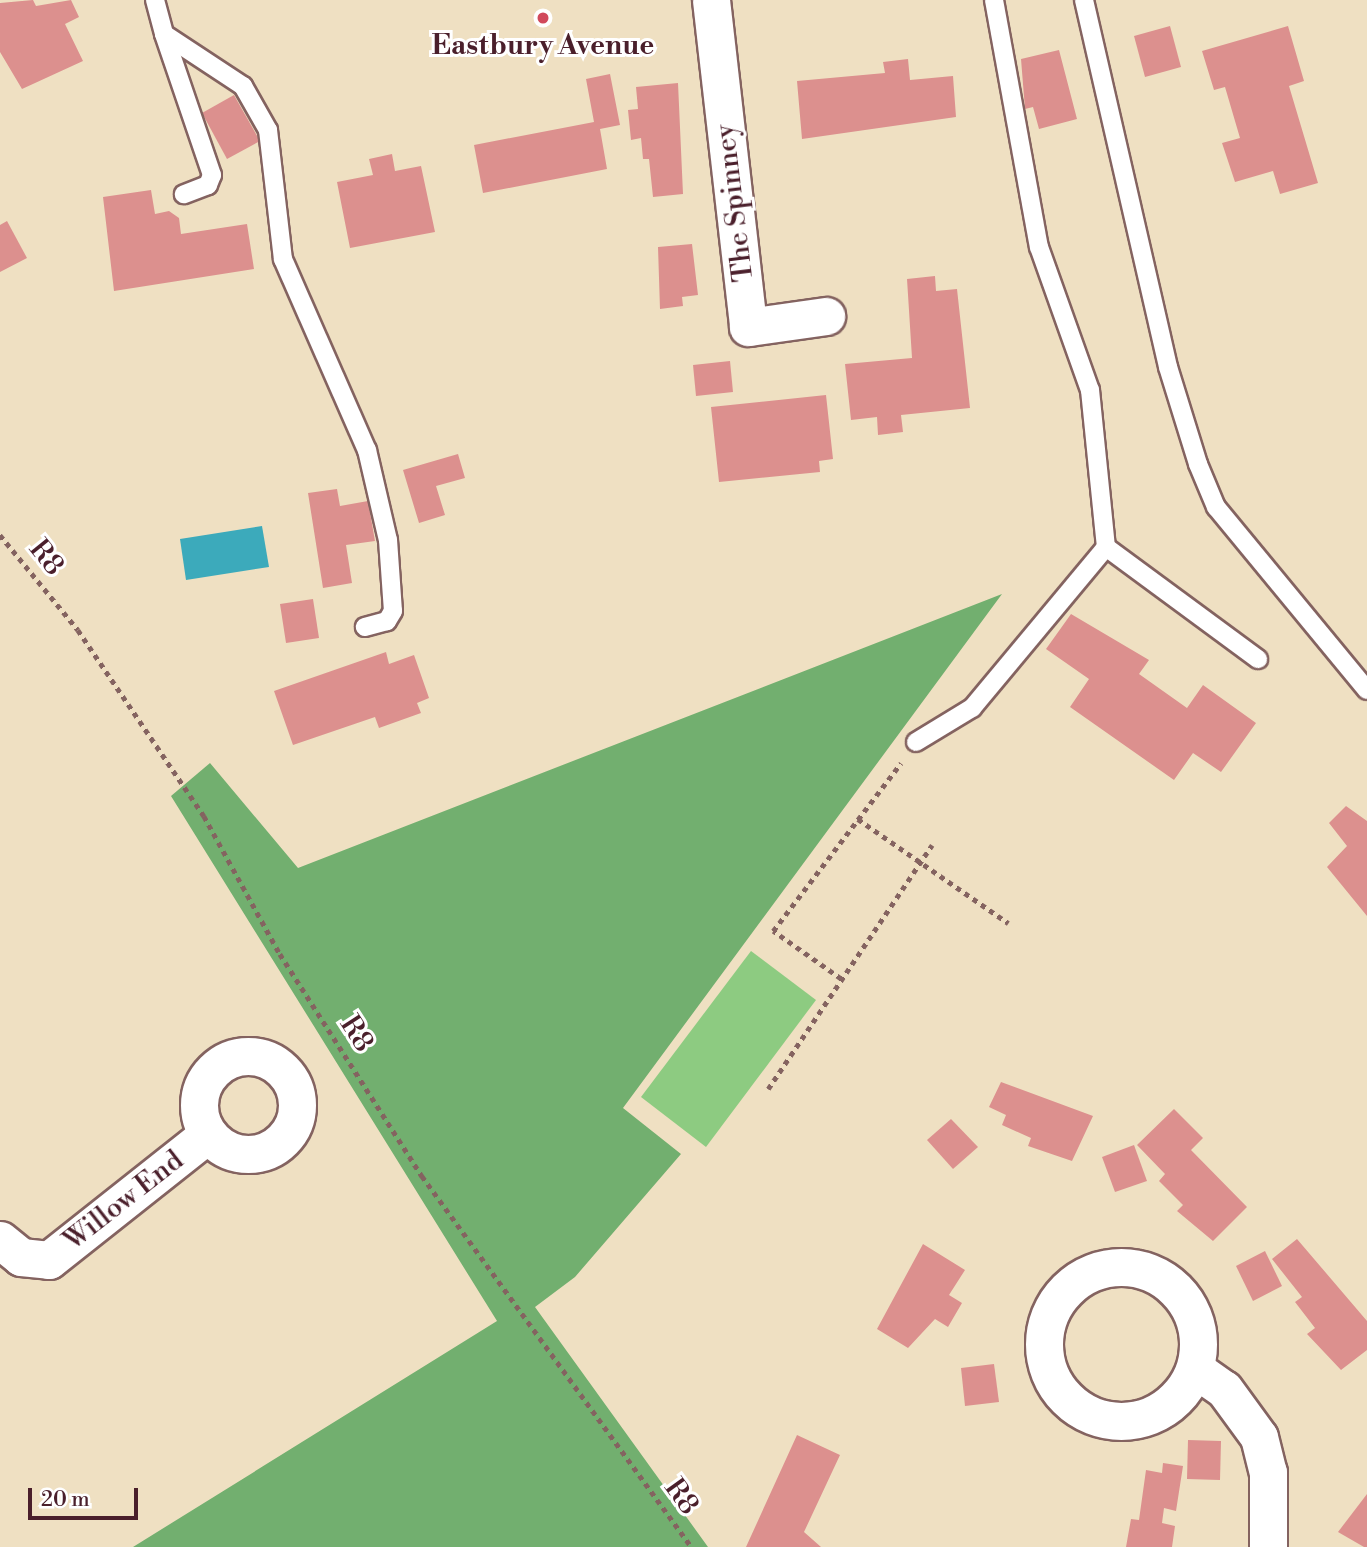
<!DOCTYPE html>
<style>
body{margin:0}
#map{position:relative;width:1367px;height:1547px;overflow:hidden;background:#efe0c2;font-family:"Libre Bodoni",serif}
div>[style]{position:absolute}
.green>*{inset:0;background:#8dcb81}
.forest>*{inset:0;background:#72af6f}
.water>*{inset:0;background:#3caabb}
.building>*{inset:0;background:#dc908e}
.path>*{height:4.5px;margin-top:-2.25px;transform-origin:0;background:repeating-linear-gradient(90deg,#846360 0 5px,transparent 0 10px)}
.roads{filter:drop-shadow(2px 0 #846360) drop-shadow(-2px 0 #846360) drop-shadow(0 2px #846360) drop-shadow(0 -2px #846360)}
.service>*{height:18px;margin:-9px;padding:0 9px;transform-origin:9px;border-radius:9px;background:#fff}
.minor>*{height:37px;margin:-18.5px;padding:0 18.5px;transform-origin:18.5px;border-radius:18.5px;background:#fff}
.minor>.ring{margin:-18.5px;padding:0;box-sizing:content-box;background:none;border:37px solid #fff;border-radius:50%}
.dots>*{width:19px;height:19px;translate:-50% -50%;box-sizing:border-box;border:4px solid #fff;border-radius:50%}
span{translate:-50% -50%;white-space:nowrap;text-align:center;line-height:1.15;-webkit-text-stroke:6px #fff;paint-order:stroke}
.poi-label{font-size:28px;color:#4a1f2b;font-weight:700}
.street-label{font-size:28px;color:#4a1f2b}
.scale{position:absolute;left:28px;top:1488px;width:110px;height:32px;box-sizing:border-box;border:4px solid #4a1f2b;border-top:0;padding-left:9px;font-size:21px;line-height:24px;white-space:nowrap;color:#4a1f2b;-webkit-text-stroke:5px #fff;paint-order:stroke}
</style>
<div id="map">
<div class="green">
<div style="clip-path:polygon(751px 951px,816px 1000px,706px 1147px,641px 1097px)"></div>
</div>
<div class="forest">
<div style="clip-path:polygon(1002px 594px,623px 1108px,681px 1154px,575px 1277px,535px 1307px,708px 1547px,133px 1547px,497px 1321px,171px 796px,210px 763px,298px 868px)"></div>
</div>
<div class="water">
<div style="clip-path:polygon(262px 526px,269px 567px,186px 580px,180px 539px)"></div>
</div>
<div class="building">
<div style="clip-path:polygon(33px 0,36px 6px,71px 0,79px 17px,65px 24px,83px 61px,22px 89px,0 52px,0 3px)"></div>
<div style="clip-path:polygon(1170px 26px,1181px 67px,1145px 77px,1134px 36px)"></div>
<div style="clip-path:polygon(1288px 26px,1304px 81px,1289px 86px,1318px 183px,1280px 194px,1273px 171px,1235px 182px,1222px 143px,1240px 138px,1225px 87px,1214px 90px,1202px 51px)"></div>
<div style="clip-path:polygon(1059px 50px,1077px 119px,1039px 129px,1033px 107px,1025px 109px,1021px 59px)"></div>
<div style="clip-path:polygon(908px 59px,910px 80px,953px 76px,956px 117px,802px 139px,797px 81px,885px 73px,883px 62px)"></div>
<div style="clip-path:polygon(610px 74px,620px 125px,600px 129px,607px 169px,483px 193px,474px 145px,594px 122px,586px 79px)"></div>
<div style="clip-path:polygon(678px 83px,683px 194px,653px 197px,649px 159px,643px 159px,641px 138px,631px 140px,628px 110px,638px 109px,636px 87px)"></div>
<div style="clip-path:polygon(234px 95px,260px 141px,227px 159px,202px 113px)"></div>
<div style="clip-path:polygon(392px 154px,395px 171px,421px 166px,435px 232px,350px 248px,337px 182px,373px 175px,369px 159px)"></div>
<div style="clip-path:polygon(151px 190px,155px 214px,169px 211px,179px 218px,181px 234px,247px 224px,254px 269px,114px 291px,103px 197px)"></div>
<div style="clip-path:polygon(7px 221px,27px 258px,0 272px,0 225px)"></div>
<div style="clip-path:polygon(692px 244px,698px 295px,682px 297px,683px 306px,660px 309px,658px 247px)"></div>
<div style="clip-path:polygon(935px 276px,936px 291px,957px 289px,970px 408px,901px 415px,903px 432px,878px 435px,877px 417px,851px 420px,845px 364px,912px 358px,907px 279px)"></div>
<div style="clip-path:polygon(730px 361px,733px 392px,696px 396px,693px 365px)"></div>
<div style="clip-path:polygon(826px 395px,833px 459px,819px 461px,820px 472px,719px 482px,711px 407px)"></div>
<div style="clip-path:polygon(458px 454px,465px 478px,436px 486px,445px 515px,419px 523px,403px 470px)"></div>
<div style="clip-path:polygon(337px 489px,340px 506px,368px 501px,375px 541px,346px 545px,352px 583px,323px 588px,308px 493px)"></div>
<div style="clip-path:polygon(313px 599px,319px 638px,286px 643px,280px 604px)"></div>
<div style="clip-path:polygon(1071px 614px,1149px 660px,1139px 674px,1187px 708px,1203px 685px,1256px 723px,1221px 772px,1193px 753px,1174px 780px,1070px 707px,1089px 679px,1046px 649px)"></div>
<div style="clip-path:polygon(386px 652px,389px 664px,414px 655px,429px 698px,417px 703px,421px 713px,379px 728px,375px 717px,293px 745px,274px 691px)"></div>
<div style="clip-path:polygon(1346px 806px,1367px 821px,1367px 916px,1327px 867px,1347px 846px,1329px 823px)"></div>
<div style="clip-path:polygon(1001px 1082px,1093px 1116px,1072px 1161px,1028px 1146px,1031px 1138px,1002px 1125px,1006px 1115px,989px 1107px)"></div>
<div style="clip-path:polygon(1174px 1109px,1203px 1138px,1191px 1150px,1247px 1207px,1213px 1241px,1177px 1211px,1183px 1205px,1159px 1181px,1165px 1174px,1137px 1145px)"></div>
<div style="clip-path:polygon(951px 1119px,978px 1147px,953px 1169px,927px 1140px)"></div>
<div style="clip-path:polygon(1134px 1145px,1147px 1181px,1115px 1192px,1102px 1157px)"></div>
<div style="clip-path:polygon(1297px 1239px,1367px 1321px,1367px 1350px,1341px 1370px,1307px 1334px,1315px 1328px,1295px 1302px,1302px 1297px,1272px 1259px)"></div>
<div style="clip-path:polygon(923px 1244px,965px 1270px,949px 1295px,962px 1303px,948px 1327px,935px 1319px,908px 1348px,877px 1329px)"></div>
<div style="clip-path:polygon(1265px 1251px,1282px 1286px,1253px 1301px,1236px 1266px)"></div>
<div style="clip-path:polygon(994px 1364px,999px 1402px,965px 1406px,961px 1368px)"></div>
<div style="clip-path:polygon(797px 1435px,840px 1455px,804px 1532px,821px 1547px,746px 1547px)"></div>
<div style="clip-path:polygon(1188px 1440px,1221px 1441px,1220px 1480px,1187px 1479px)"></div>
<div style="clip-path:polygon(1163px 1463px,1183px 1466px,1176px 1511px,1164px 1508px,1162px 1523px,1175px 1526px,1172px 1547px,1126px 1547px,1131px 1519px,1139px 1520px,1146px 1470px,1162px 1473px)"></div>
<div style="clip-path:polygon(1367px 1494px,1367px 1547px,1364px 1547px,1338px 1532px)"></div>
</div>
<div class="path">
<div style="left:0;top:535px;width:123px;rotate:50.6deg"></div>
<div style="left:78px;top:630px;width:225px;rotate:55.9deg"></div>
<div style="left:204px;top:816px;width:158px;rotate:61.2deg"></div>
<div style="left:280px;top:954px;width:264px;rotate:57.4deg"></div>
<div style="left:422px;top:1176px;width:459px;rotate:54deg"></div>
<div style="left:858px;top:819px;width:183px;rotate:34.7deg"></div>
<div style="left:841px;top:979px;width:83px;rotate:-144.8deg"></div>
<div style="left:773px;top:931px;width:211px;rotate:-52.7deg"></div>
<div style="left:768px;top:1089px;width:294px;rotate:-56.1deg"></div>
</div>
<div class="roads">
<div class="service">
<div style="left:155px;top:0;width:35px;rotate:75deg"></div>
<div style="left:164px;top:34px;width:95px;rotate:33.4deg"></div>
<div style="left:243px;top:86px;width:51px;rotate:60.4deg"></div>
<div style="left:268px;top:130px;width:130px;rotate:83.4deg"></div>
<div style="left:283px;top:259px;width:209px;rotate:66.3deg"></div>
<div style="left:367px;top:450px;width:92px;rotate:76.9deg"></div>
<div style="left:388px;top:540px;width:71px;rotate:86deg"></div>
<div style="left:393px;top:611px;width:12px;rotate:121deg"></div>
<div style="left:387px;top:621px;width:23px;rotate:165deg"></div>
<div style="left:994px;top:0;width:251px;rotate:79.7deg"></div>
<div style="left:1039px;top:247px;width:152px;rotate:70.4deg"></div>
<div style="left:1090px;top:390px;width:158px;rotate:84.2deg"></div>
<div style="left:1106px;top:547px;width:189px;rotate:36.4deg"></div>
<div style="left:1084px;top:0;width:376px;rotate:77.1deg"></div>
<div style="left:1168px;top:367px;width:102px;rotate:72.8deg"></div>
<div style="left:1198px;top:464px;width:47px;rotate:67.3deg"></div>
<div style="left:1216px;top:507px;width:237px;rotate:50.5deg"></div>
<div style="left:164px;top:34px;width:149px;rotate:71.2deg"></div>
<div style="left:212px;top:175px;width:11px;rotate:112deg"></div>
<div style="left:208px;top:185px;width:26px;rotate:159deg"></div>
<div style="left:916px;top:742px;width:66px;rotate:-31.3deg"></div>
<div style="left:972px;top:708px;width:209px;rotate:-50.2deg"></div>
</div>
<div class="minor">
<div style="left:711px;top:0;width:329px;rotate:83.5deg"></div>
<div style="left:748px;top:327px;width:79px;rotate:-8deg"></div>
<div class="ring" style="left:199px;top:1056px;width:61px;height:61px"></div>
<div style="left:0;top:1240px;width:27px;rotate:39deg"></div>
<div style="left:21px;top:1257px;width:28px;rotate:6deg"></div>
<div style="left:49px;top:1260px;width:203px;rotate:-38.4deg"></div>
<div class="ring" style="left:1044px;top:1267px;width:117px;height:117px"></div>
<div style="left:1195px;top:1369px;width:35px;rotate:35deg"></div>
<div style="left:1224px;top:1389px;width:59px;rotate:53.9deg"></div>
<div style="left:1259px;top:1437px;width:36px;rotate:76deg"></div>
<div style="left:1268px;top:1472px;width:75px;rotate:90deg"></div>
</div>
</div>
<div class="dots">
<div style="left:543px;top:18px;background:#d1495b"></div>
</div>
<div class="poi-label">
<span style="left:543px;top:46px">Eastbury Avenue</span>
</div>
<div class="street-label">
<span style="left:735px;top:203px;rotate:-97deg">The Spinney</span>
<span style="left:46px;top:558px;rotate:51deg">R8</span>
<span style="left:356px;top:1034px;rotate:57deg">R8</span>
<span style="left:124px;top:1201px;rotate:-38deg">Willow End</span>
<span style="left:681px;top:1497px;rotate:54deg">R8</span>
</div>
<div class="scale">20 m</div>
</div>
